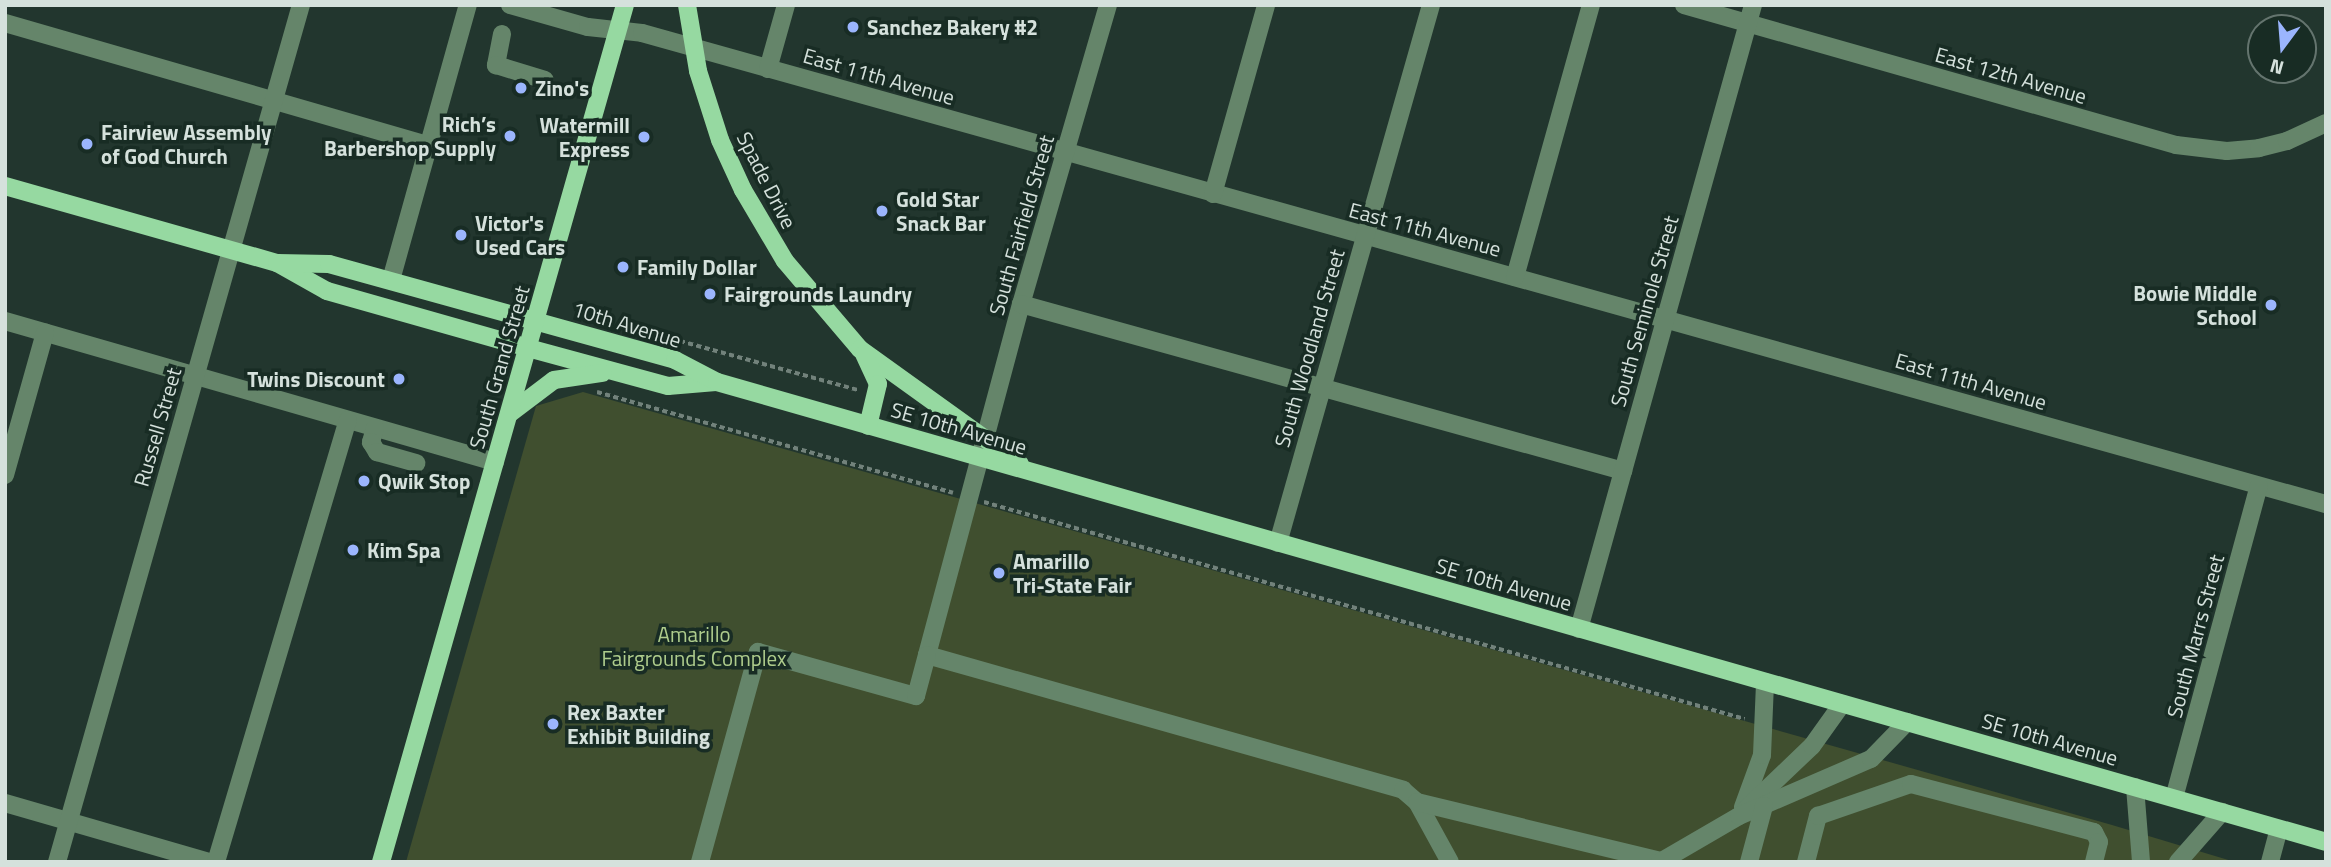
<!DOCTYPE html>
<meta charset="utf-8">
<style>
body{margin:0}
#map{position:relative;width:2331px;height:867px;overflow:hidden;background:#22362e;font-family:"Titillium Web",sans-serif}
div>[style]{position:absolute}
.green>*{inset:0;background:#404f2f}
.path>*{height:3.5px;margin-top:-1.75px;transform-origin:0;background:repeating-linear-gradient(90deg,#72827b 0 5px,transparent 0 8.5px)}
.minor>*{height:18px;margin:-9px;padding:0 9px;transform-origin:9px;border-radius:9px;background:#65856a}
.major>*{height:18px;margin:-9px;padding:0 9px;transform-origin:9px;border-radius:9px;background:#96d9a1}
.dots>*{width:19px;height:19px;translate:-50% -50%;box-sizing:border-box;border:4px solid #182c24;border-radius:50%}
span{translate:-50% -50%;white-space:nowrap;text-align:center;line-height:1.15;-webkit-text-stroke:7px #182c24;paint-order:stroke}
.poi-label{font-size:21px;color:#d5e1dc;font-weight:700}
.left{translate:0 -50%;text-align:left}
.right{translate:-100% -50%;text-align:right}
.street-label{font-size:21px;color:#d5e1dc}
.park-label{font-size:21px;color:#aecc8c}
.frame{position:absolute;inset:0;border:7px solid #d5e1dc;pointer-events:none}
.north{position:absolute;left:2247px;top:14px;width:70px;height:70px;box-sizing:border-box;background:#182c24;border:2px solid #64746e;border-radius:50%;rotate:196deg;font-size:19px;font-weight:700;line-height:28px;text-align:center;color:#d5e1dc}
.north::after{content:'';display:block;margin:auto;width:24px;height:32px;background:#9bb5fd;clip-path:polygon(50% 0,100% 100%,50% 72%,0 100%)}
</style>
<div id="map">
<div class="green">
<div style="clip-path:polygon(583px 392px,2112px 825px,2235px 862px,406px 862px,536px 406px)"></div>
</div>
<div class="path">
<div style="left:680px;top:341px;width:185px;rotate:15.4deg"></div>
<div style="left:597px;top:392px;width:370px;rotate:15.8deg"></div>
<div style="left:984px;top:502px;width:791px;rotate:15.92deg"></div>
</div>
<div class="minor">
<div style="left:510px;top:5px;width:81px;rotate:15.8deg"></div>
<div style="left:588px;top:27px;width:54px;rotate:6.3deg"></div>
<div style="left:642px;top:33px;width:1749px;rotate:15.63deg"></div>
<div style="left:1108px;top:5px;width:311px;rotate:106.2deg"></div>
<div style="left:1021px;top:304px;width:363px;rotate:105deg"></div>
<div style="left:927px;top:655px;width:495px;rotate:15.8deg"></div>
<div style="left:1403px;top:790px;width:18px;rotate:41deg"></div>
<div style="left:1417px;top:802px;width:68px;rotate:61.2deg"></div>
<div style="left:1684px;top:5px;width:512px;rotate:15.88deg"></div>
<div style="left:2176px;top:145px;width:51px;rotate:6.7deg"></div>
<div style="left:2227px;top:151px;width:32px;rotate:-5deg"></div>
<div style="left:2259px;top:148px;width:29px;rotate:-14deg"></div>
<div style="left:2287px;top:141px;width:43px;rotate:-24.8deg"></div>
<div style="left:5px;top:23px;width:441px;rotate:16.1deg"></div>
<div style="left:502px;top:34px;width:32px;rotate:101deg"></div>
<div style="left:496px;top:65px;width:51px;rotate:17deg"></div>
<div style="left:768px;top:69px;width:66px;rotate:-74.3deg"></div>
<div style="left:1213px;top:194px;width:196px;rotate:-74.3deg"></div>
<div style="left:1515px;top:277px;width:282px;rotate:-74.4deg"></div>
<div style="left:391px;top:280px;width:286px;rotate:-74.4deg"></div>
<div style="left:1021px;top:304px;width:625px;rotate:15.5deg"></div>
<div style="left:5px;top:321px;width:510px;rotate:16.05deg"></div>
<div style="left:375px;top:428px;width:15px;rotate:106deg"></div>
<div style="left:371px;top:442px;width:12px;rotate:59deg"></div>
<div style="left:377px;top:452px;width:41px;rotate:15.8deg"></div>
<div style="left:5px;top:475px;width:148px;rotate:-74.3deg"></div>
<div style="left:1278px;top:543px;width:559px;rotate:-74.12deg"></div>
<div style="left:1579px;top:629px;width:648px;rotate:-74.42deg"></div>
<div style="left:2135px;top:787px;width:75px;rotate:85.4deg"></div>
<div style="left:2174px;top:798px;width:323px;rotate:-74.8deg"></div>
<div style="left:1417px;top:802px;width:251px;rotate:13.6deg"></div>
<div style="left:5px;top:803px;width:213px;rotate:16.1deg"></div>
<div style="left:1743px;top:807px;width:55px;rotate:-69.9deg"></div>
<div style="left:1762px;top:755px;width:73px;rotate:-87.6deg"></div>
<div style="left:1746px;top:809px;width:91px;rotate:-43.7deg"></div>
<div style="left:1812px;top:746px;width:52px;rotate:-54.5deg"></div>
<div style="left:57px;top:862px;width:891px;rotate:-74.11deg"></div>
<div style="left:216px;top:862px;width:461px;rotate:-73.4deg"></div>
<div style="left:700px;top:862px;width:218px;rotate:-74.6deg"></div>
<div style="left:758px;top:652px;width:164px;rotate:15.6deg"></div>
<div style="left:916px;top:696px;width:42px;rotate:-75deg"></div>
<div style="left:1660px;top:862px;width:91px;rotate:-30.2deg"></div>
<div style="left:1739px;top:816px;width:144px;rotate:-23.4deg"></div>
<div style="left:1871px;top:759px;width:52px;rotate:-45.8deg"></div>
<div style="left:1749px;top:862px;width:58px;rotate:-75deg"></div>
<div style="left:1806px;top:862px;width:48px;rotate:-75.4deg"></div>
<div style="left:1818px;top:816px;width:98px;rotate:-19deg"></div>
<div style="left:1911px;top:784px;width:189px;rotate:14.7deg"></div>
<div style="left:2094px;top:832px;width:11px;rotate:63deg"></div>
<div style="left:2099px;top:842px;width:21px;rotate:104deg"></div>
<div style="left:2178px;top:862px;width:67px;rotate:-48.7deg"></div>
<div style="left:2270px;top:862px;width:34px;rotate:-75deg"></div>
</div>
<div class="major">
<div style="left:687px;top:5px;width:67px;rotate:80.5deg"></div>
<div style="left:698px;top:71px;width:72px;rotate:72.3deg"></div>
<div style="left:720px;top:140px;width:55px;rotate:65.3deg"></div>
<div style="left:743px;top:190px;width:82px;rotate:59.4deg"></div>
<div style="left:785px;top:261px;width:116px;rotate:49.6deg"></div>
<div style="left:860px;top:349px;width:197px;rotate:35.7deg"></div>
<div style="left:5px;top:186px;width:283px;rotate:15.8deg"></div>
<div style="left:277px;top:263px;width:57px;rotate:29.2deg"></div>
<div style="left:327px;top:291px;width:209px;rotate:15.8deg"></div>
<div style="left:528px;top:348px;width:145px;rotate:15.2deg"></div>
<div style="left:668px;top:386px;width:48px;rotate:-4.8deg"></div>
<div style="left:277px;top:263px;width:52px;rotate:1.1deg"></div>
<div style="left:329px;top:264px;width:359px;rotate:15.5deg"></div>
<div style="left:675px;top:360px;width:47px;rotate:27.6deg"></div>
<div style="left:717px;top:382px;width:1673px;rotate:15.95deg"></div>
<div style="left:864px;top:354px;width:33px;rotate:65deg"></div>
<div style="left:878px;top:384px;width:43px;rotate:103.4deg"></div>
<div style="left:509px;top:414px;width:56px;rotate:-37.1deg"></div>
<div style="left:554px;top:380px;width:49px;rotate:-8.3deg"></div>
<div style="left:381px;top:862px;width:891px;rotate:-74.11deg"></div>
</div>
<div class="dots">
<div style="left:853px;top:27px;background:#9bb5fd"></div>
<div style="left:521px;top:88px;background:#9bb5fd"></div>
<div style="left:510px;top:136px;background:#9bb5fd"></div>
<div style="left:644px;top:137px;background:#9bb5fd"></div>
<div style="left:87px;top:144px;background:#9bb5fd"></div>
<div style="left:882px;top:211px;background:#9bb5fd"></div>
<div style="left:461px;top:235px;background:#9bb5fd"></div>
<div style="left:623px;top:267px;background:#9bb5fd"></div>
<div style="left:710px;top:294px;background:#9bb5fd"></div>
<div style="left:2271px;top:305px;background:#9bb5fd"></div>
<div style="left:399px;top:379px;background:#9bb5fd"></div>
<div style="left:364px;top:481px;background:#9bb5fd"></div>
<div style="left:353px;top:550px;background:#9bb5fd"></div>
<div style="left:999px;top:573px;background:#9bb5fd"></div>
<div style="left:553px;top:724px;background:#9bb5fd"></div>
</div>
<div class="poi-label">
<span class="left" style="left:867px;top:27px">Sanchez Bakery #2</span>
<span class="left" style="left:535px;top:88px">Zino's</span>
<span class="right" style="left:496px;top:136px">Rich’s<br>Barbershop Supply</span>
<span class="right" style="left:630px;top:137px">Watermill<br>Express</span>
<span class="left" style="left:101px;top:144px">Fairview Assembly<br>of God Church</span>
<span class="left" style="left:896px;top:211px">Gold Star<br>Snack Bar</span>
<span class="left" style="left:475px;top:235px">Victor's<br>Used Cars</span>
<span class="left" style="left:637px;top:267px">Family Dollar</span>
<span class="right" style="left:2257px;top:305px">Bowie Middle<br>School</span>
<span class="left" style="left:724px;top:294px">Fairgrounds Laundry</span>
<span class="right" style="left:385px;top:379px">Twins Discount</span>
<span class="left" style="left:378px;top:481px">Qwik Stop</span>
<span class="left" style="left:367px;top:550px">Kim Spa</span>
<span class="left" style="left:1013px;top:573px">Amarillo<br>Tri-State Fair</span>
<span class="left" style="left:567px;top:724px">Rex Baxter<br>Exhibit Building</span>
</div>
<div class="street-label">
<span style="left:2011px;top:75px;rotate:16deg">East 12th Avenue</span>
<span style="left:879px;top:76px;rotate:16deg">East 11th Avenue</span>
<span style="left:767px;top:180px;rotate:63deg">Spade Drive</span>
<span style="left:1021px;top:225px;rotate:-74deg">South Fairfield Street</span>
<span style="left:1425px;top:229px;rotate:15deg">East 11th Avenue</span>
<span style="left:1644px;top:311px;rotate:-74deg">South Seminole Street</span>
<span style="left:627px;top:324px;rotate:17deg">10th Avenue</span>
<span style="left:1309px;top:348px;rotate:-74deg">South Woodland Street</span>
<span style="left:499px;top:367px;rotate:-74deg">South Grand Street</span>
<span style="left:1971px;top:381px;rotate:16deg">East 11th Avenue</span>
<span style="left:157px;top:427px;rotate:-74deg">Russell Street</span>
<span style="left:959px;top:428px;rotate:16deg">SE 10th Avenue</span>
<span style="left:1504px;top:584px;rotate:16deg">SE 10th Avenue</span>
<span style="left:2195px;top:636px;rotate:-75deg">South Marrs Street</span>
<span style="left:2050px;top:739px;rotate:16deg">SE 10th Avenue</span>
</div>
<div class="park-label">
<span style="left:694px;top:646px">Amarillo<br>Fairgrounds Complex</span>
</div>
<div class="frame"></div>
<div class="north">N</div>
</div>
